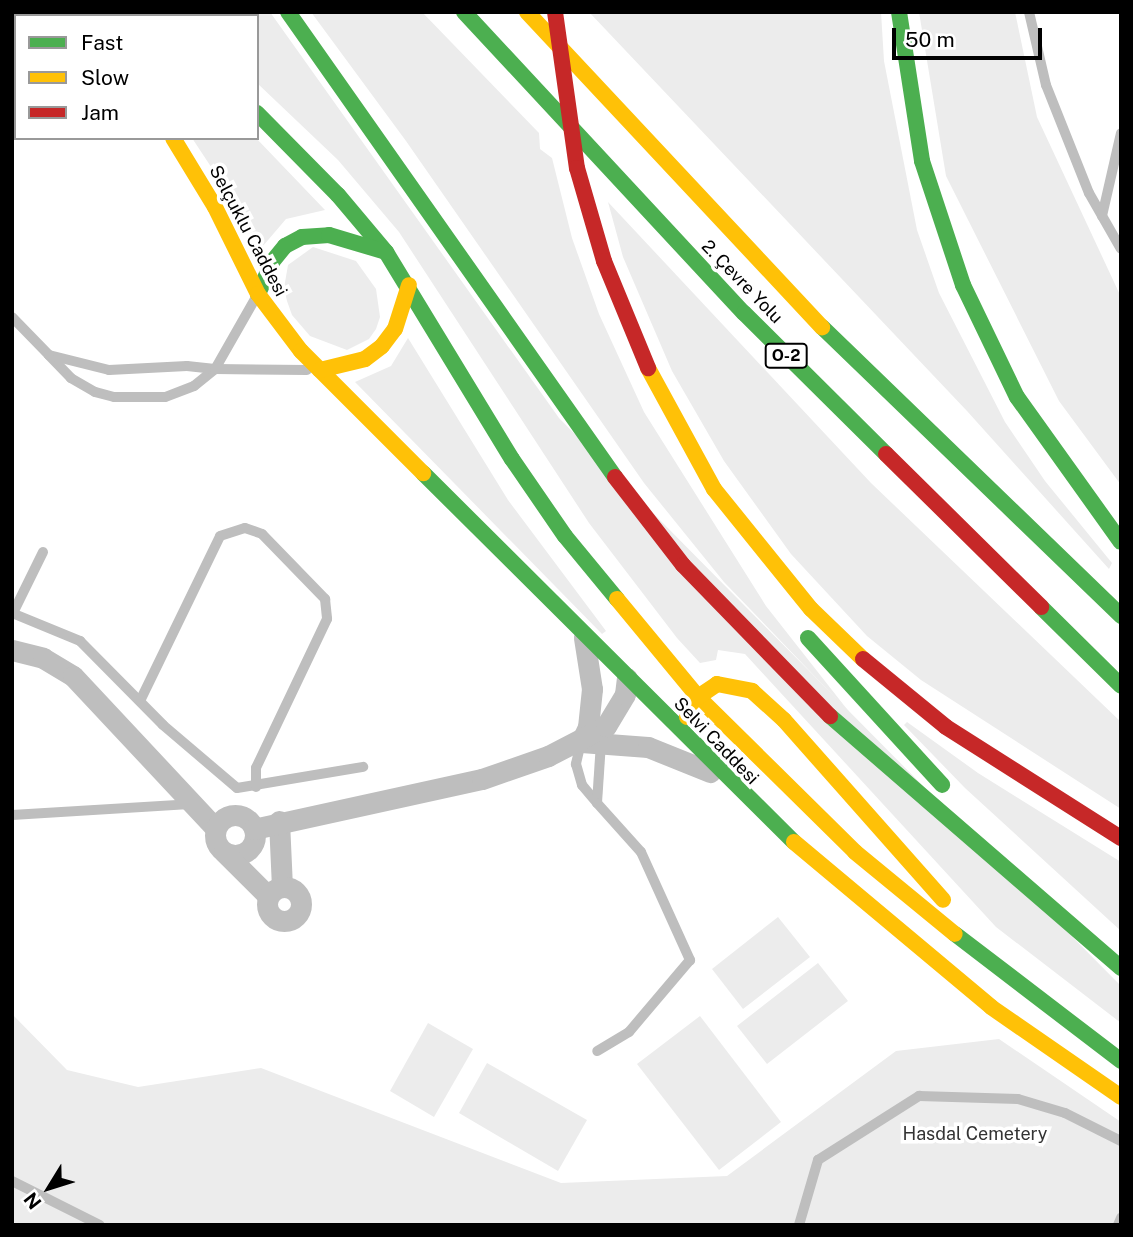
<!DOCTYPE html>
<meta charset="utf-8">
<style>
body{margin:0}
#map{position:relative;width:1133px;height:1237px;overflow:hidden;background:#fff;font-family:"Public Sans",sans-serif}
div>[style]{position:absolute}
.green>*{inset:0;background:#ececec}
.lane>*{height:10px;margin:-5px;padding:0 5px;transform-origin:5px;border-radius:5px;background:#bebebe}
.street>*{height:21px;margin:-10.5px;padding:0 10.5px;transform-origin:10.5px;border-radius:10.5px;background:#bebebe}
.street>.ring{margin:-10.5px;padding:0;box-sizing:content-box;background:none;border:21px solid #bebebe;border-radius:50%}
.fast>*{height:16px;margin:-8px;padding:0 8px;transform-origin:8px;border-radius:8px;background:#4caf50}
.slow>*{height:16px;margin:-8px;padding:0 8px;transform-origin:8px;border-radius:8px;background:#ffc107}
.jam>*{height:16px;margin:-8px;padding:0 8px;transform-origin:8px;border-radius:8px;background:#c62828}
span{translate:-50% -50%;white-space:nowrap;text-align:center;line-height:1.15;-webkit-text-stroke:7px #fff;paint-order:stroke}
.shield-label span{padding:2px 5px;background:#fff;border:2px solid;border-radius:5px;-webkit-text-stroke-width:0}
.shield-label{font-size:16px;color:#000;font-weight:700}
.street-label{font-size:18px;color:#000}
.park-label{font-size:18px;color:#333}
.frame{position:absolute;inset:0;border:14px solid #000;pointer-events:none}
.legend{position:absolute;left:14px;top:14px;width:245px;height:126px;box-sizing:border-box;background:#fff;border:2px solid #999;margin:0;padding:9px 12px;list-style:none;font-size:21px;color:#000}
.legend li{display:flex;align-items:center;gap:14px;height:35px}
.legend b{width:35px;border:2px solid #999}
.north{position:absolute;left:14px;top:1153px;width:70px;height:70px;-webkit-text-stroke:5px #fff;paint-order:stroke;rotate:232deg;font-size:19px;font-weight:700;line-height:28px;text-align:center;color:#000}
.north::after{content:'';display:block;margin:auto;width:24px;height:32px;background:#000;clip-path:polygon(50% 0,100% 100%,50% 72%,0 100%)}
.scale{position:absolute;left:892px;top:28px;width:150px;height:32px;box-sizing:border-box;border:4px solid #000;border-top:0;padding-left:9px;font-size:21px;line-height:24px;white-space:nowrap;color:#000;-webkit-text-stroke:5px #fff;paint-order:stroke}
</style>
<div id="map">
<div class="green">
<div style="clip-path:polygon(166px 12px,270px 12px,559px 418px,1121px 986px,1121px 1023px,996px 927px,745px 654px,718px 650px,716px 660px,700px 663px,677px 638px,589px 523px,399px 232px,338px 160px,257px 83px,257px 16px)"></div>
<div style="clip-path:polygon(311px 12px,422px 12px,539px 133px,540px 149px,552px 158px,572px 238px,599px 314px,644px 412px,766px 606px,850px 713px,724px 582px,644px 483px,406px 141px)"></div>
<div style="clip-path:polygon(589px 12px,881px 12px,884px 61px,917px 230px,939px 293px,1005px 422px,1045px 481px,1112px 563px,1109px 569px,967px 411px)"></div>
<div style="clip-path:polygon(919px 12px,1015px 12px,1037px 117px,1121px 297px,1121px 485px,1059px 401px,946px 176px)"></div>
<div style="clip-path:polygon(192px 138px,256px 138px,325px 210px,286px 219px,257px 253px,223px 185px)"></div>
<div style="clip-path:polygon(608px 202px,871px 483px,1121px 722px,1121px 809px,921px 680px,867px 636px,791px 554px,724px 461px,672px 371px,623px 257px)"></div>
<div style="clip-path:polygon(313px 247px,356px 261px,376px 289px,380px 317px,376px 329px,369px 339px,347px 350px,310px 336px,292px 315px,287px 301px,284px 288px,288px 265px)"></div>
<div style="clip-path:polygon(408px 338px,508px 500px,606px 631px,602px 634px,355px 382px,391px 366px)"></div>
<div style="clip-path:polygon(907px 722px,978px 773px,1121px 862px,1121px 931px,965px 788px,904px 725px)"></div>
<div style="clip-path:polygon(778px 917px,810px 957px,743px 1009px,712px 969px)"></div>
<div style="clip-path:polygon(818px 963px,848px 1001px,767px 1064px,737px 1026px)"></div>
<div style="clip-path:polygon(12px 1014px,67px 1070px,138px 1087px,261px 1068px,561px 1183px,727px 1176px,896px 1051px,999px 1039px,1121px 1122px,1121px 1225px,12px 1225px)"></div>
<div style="clip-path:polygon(700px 1016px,781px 1122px,719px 1170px,637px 1064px)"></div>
<div style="clip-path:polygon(428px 1023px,473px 1049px,434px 1117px,390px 1091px)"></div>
<div style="clip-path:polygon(487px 1063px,587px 1120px,558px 1171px,459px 1113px)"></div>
</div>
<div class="lane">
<div style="left:1029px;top:12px;width:75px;rotate:76.9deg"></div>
<div style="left:1046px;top:85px;width:116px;rotate:68.3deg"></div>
<div style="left:1089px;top:193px;width:64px;rotate:60.3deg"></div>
<div style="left:1102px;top:216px;width:85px;rotate:-77.1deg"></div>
<div style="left:255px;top:299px;width:81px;rotate:119.7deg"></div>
<div style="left:215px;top:369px;width:27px;rotate:141deg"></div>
<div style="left:194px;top:386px;width:31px;rotate:159deg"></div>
<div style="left:165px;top:397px;width:51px;rotate:180deg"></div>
<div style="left:114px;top:397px;width:20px;rotate:-165deg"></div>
<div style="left:95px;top:392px;width:28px;rotate:-150deg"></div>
<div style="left:71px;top:378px;width:32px;rotate:-134deg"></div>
<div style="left:49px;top:355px;width:62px;rotate:14deg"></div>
<div style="left:109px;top:370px;width:78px;rotate:-2.9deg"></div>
<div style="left:187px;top:366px;width:28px;rotate:6deg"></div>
<div style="left:215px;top:369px;width:92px;rotate:0.6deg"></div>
<div style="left:12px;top:317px;width:53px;rotate:45.8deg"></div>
<div style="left:12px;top:613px;width:74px;rotate:22.4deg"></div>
<div style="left:80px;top:641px;width:118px;rotate:45.3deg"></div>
<div style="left:163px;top:725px;width:97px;rotate:40.4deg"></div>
<div style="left:237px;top:788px;width:128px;rotate:-9.5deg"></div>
<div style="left:13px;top:613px;width:68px;rotate:-63.8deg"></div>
<div style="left:140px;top:701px;width:183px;rotate:-64.1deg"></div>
<div style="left:220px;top:536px;width:26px;rotate:-18deg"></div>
<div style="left:245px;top:528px;width:18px;rotate:19deg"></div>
<div style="left:262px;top:534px;width:91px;rotate:45.9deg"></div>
<div style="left:325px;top:599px;width:20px;rotate:84deg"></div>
<div style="left:327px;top:619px;width:165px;rotate:115.5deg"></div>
<div style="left:256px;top:768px;width:19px;rotate:90deg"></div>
<div style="left:581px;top:742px;width:23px;rotate:103deg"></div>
<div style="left:576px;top:764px;width:22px;rotate:74deg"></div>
<div style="left:582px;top:785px;width:23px;rotate:50deg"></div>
<div style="left:597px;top:803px;width:60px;rotate:-86.2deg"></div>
<div style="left:597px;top:803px;width:66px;rotate:48.1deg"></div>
<div style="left:641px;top:852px;width:119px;rotate:65.6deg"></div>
<div style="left:690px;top:960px;width:94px;rotate:130.3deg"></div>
<div style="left:629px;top:1032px;width:37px;rotate:149deg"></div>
<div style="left:12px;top:815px;width:178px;rotate:-3.5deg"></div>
<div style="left:12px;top:1181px;width:98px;rotate:26.6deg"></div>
<div style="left:799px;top:1225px;width:68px;rotate:-73.7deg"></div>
<div style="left:818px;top:1160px;width:120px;rotate:-32.4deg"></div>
<div style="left:919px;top:1096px;width:99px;rotate:1.7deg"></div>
<div style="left:1018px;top:1099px;width:49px;rotate:16.6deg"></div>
<div style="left:1065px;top:1113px;width:63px;rotate:26.6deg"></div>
<div style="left:1118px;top:1225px;width:8px;rotate:-67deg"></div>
</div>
<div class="street">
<div style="left:12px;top:650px;width:32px;rotate:14deg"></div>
<div style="left:43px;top:658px;width:35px;rotate:31deg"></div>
<div style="left:73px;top:676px;width:209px;rotate:46.9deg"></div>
<div style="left:581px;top:742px;width:67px;rotate:4.3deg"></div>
<div style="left:648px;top:747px;width:67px;rotate:22deg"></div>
<div style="left:581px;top:742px;width:17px;rotate:-65deg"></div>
<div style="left:588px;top:727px;width:38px;rotate:-84deg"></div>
<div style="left:592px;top:689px;width:52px;rotate:-98.9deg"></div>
<div class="ring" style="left:215px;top:815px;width:19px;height:19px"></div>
<div style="left:279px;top:821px;width:66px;rotate:87.4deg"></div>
<div style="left:254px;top:829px;width:233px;rotate:-12.4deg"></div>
<div style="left:482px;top:779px;width:70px;rotate:-19.2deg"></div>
<div style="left:548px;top:756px;width:65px;rotate:-27.3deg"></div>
<div style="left:606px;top:726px;width:37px;rotate:-59deg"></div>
<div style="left:625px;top:694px;width:16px;rotate:-83deg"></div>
<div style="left:224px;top:852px;width:62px;rotate:45deg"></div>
<div class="ring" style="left:267px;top:887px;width:13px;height:13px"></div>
</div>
<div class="fast">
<div style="left:56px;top:12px;width:6px;rotate:45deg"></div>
<div style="left:130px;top:12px;width:7px;rotate:34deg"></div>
<div style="left:288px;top:12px;width:568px;rotate:54.88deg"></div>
<div style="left:464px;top:12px;width:411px;rotate:47.1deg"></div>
<div style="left:744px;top:313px;width:200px;rotate:44.8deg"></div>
<div style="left:899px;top:12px;width:151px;rotate:81.2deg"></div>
<div style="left:922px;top:161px;width:131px;rotate:71.7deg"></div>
<div style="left:963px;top:285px;width:124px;rotate:64.3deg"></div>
<div style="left:1017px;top:397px;width:178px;rotate:54.4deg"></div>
<div style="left:257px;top:113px;width:115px;rotate:45.4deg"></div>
<div style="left:338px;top:195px;width:75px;rotate:49.9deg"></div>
<div style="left:386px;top:252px;width:242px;rotate:58.7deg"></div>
<div style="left:512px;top:459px;width:93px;rotate:55.5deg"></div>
<div style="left:565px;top:536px;width:82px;rotate:50.5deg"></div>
<div style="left:258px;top:294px;width:35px;rotate:-66deg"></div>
<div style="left:272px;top:262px;width:21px;rotate:-51deg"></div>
<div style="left:285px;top:246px;width:19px;rotate:-28deg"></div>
<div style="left:302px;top:237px;width:27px;rotate:-4deg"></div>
<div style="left:329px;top:235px;width:59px;rotate:16.6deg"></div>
<div style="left:822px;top:327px;width:416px;rotate:44deg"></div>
<div style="left:423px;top:473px;width:523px;rotate:44.85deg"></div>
<div style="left:1041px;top:607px;width:112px;rotate:44.6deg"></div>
<div style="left:808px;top:638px;width:199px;rotate:47.6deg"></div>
<div style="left:830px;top:716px;width:385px;rotate:40.9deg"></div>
<div style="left:955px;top:934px;width:209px;rotate:37.4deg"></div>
</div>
<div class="slow">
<div style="left:527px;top:12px;width:432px;rotate:46.9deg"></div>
<div style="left:173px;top:138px;width:81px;rotate:58.7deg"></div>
<div style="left:215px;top:207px;width:97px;rotate:63.7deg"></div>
<div style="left:258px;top:294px;width:71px;rotate:53deg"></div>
<div style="left:301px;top:351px;width:173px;rotate:45deg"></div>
<div style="left:648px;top:368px;width:138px;rotate:61.4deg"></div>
<div style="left:714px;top:489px;width:154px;rotate:51.1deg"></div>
<div style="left:811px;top:609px;width:72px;rotate:43.9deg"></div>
<div style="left:320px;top:370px;width:46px;rotate:-13.7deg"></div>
<div style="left:365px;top:359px;width:21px;rotate:-37deg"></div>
<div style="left:382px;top:346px;width:21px;rotate:-53deg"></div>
<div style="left:395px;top:329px;width:46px;rotate:-72.3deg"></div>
<div style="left:617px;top:599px;width:127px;rotate:50.4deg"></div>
<div style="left:698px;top:697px;width:221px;rotate:44.6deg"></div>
<div style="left:855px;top:852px;width:129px;rotate:39.4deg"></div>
<div style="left:687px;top:717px;width:23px;rotate:-61deg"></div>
<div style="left:698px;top:697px;width:23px;rotate:-34deg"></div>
<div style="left:717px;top:684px;width:36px;rotate:11deg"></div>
<div style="left:752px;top:691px;width:43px;rotate:42.2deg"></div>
<div style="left:784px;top:720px;width:240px;rotate:48.5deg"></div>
<div style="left:794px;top:842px;width:257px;rotate:39.9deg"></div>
<div style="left:991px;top:1007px;width:158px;rotate:34.7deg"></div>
</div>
<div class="jam">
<div style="left:555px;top:12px;width:158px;rotate:82deg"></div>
<div style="left:577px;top:168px;width:97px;rotate:73.8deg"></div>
<div style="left:604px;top:261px;width:116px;rotate:67.6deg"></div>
<div style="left:886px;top:454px;width:218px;rotate:44.6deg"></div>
<div style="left:615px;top:477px;width:111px;rotate:52.3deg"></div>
<div style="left:683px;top:565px;width:211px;rotate:45.8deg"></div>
<div style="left:863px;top:659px;width:107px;rotate:39.3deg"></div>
<div style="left:946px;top:727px;width:207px;rotate:32.4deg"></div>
</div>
<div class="shield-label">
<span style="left:786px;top:356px">O-2</span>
</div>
<div class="street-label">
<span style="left:248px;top:231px;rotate:62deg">Selçuklu Caddesi</span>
<span style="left:742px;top:282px;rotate:46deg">2. Çevre Yolu</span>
<span style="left:716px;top:741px;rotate:46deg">Selvi Caddesi</span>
</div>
<div class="park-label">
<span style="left:975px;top:1134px">Hasdal Cemetery</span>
</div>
<div class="frame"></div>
<ul class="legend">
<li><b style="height:9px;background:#4caf50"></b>Fast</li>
<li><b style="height:9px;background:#ffc107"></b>Slow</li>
<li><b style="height:9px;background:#c62828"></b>Jam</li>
</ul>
<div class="north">N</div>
<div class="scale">50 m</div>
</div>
